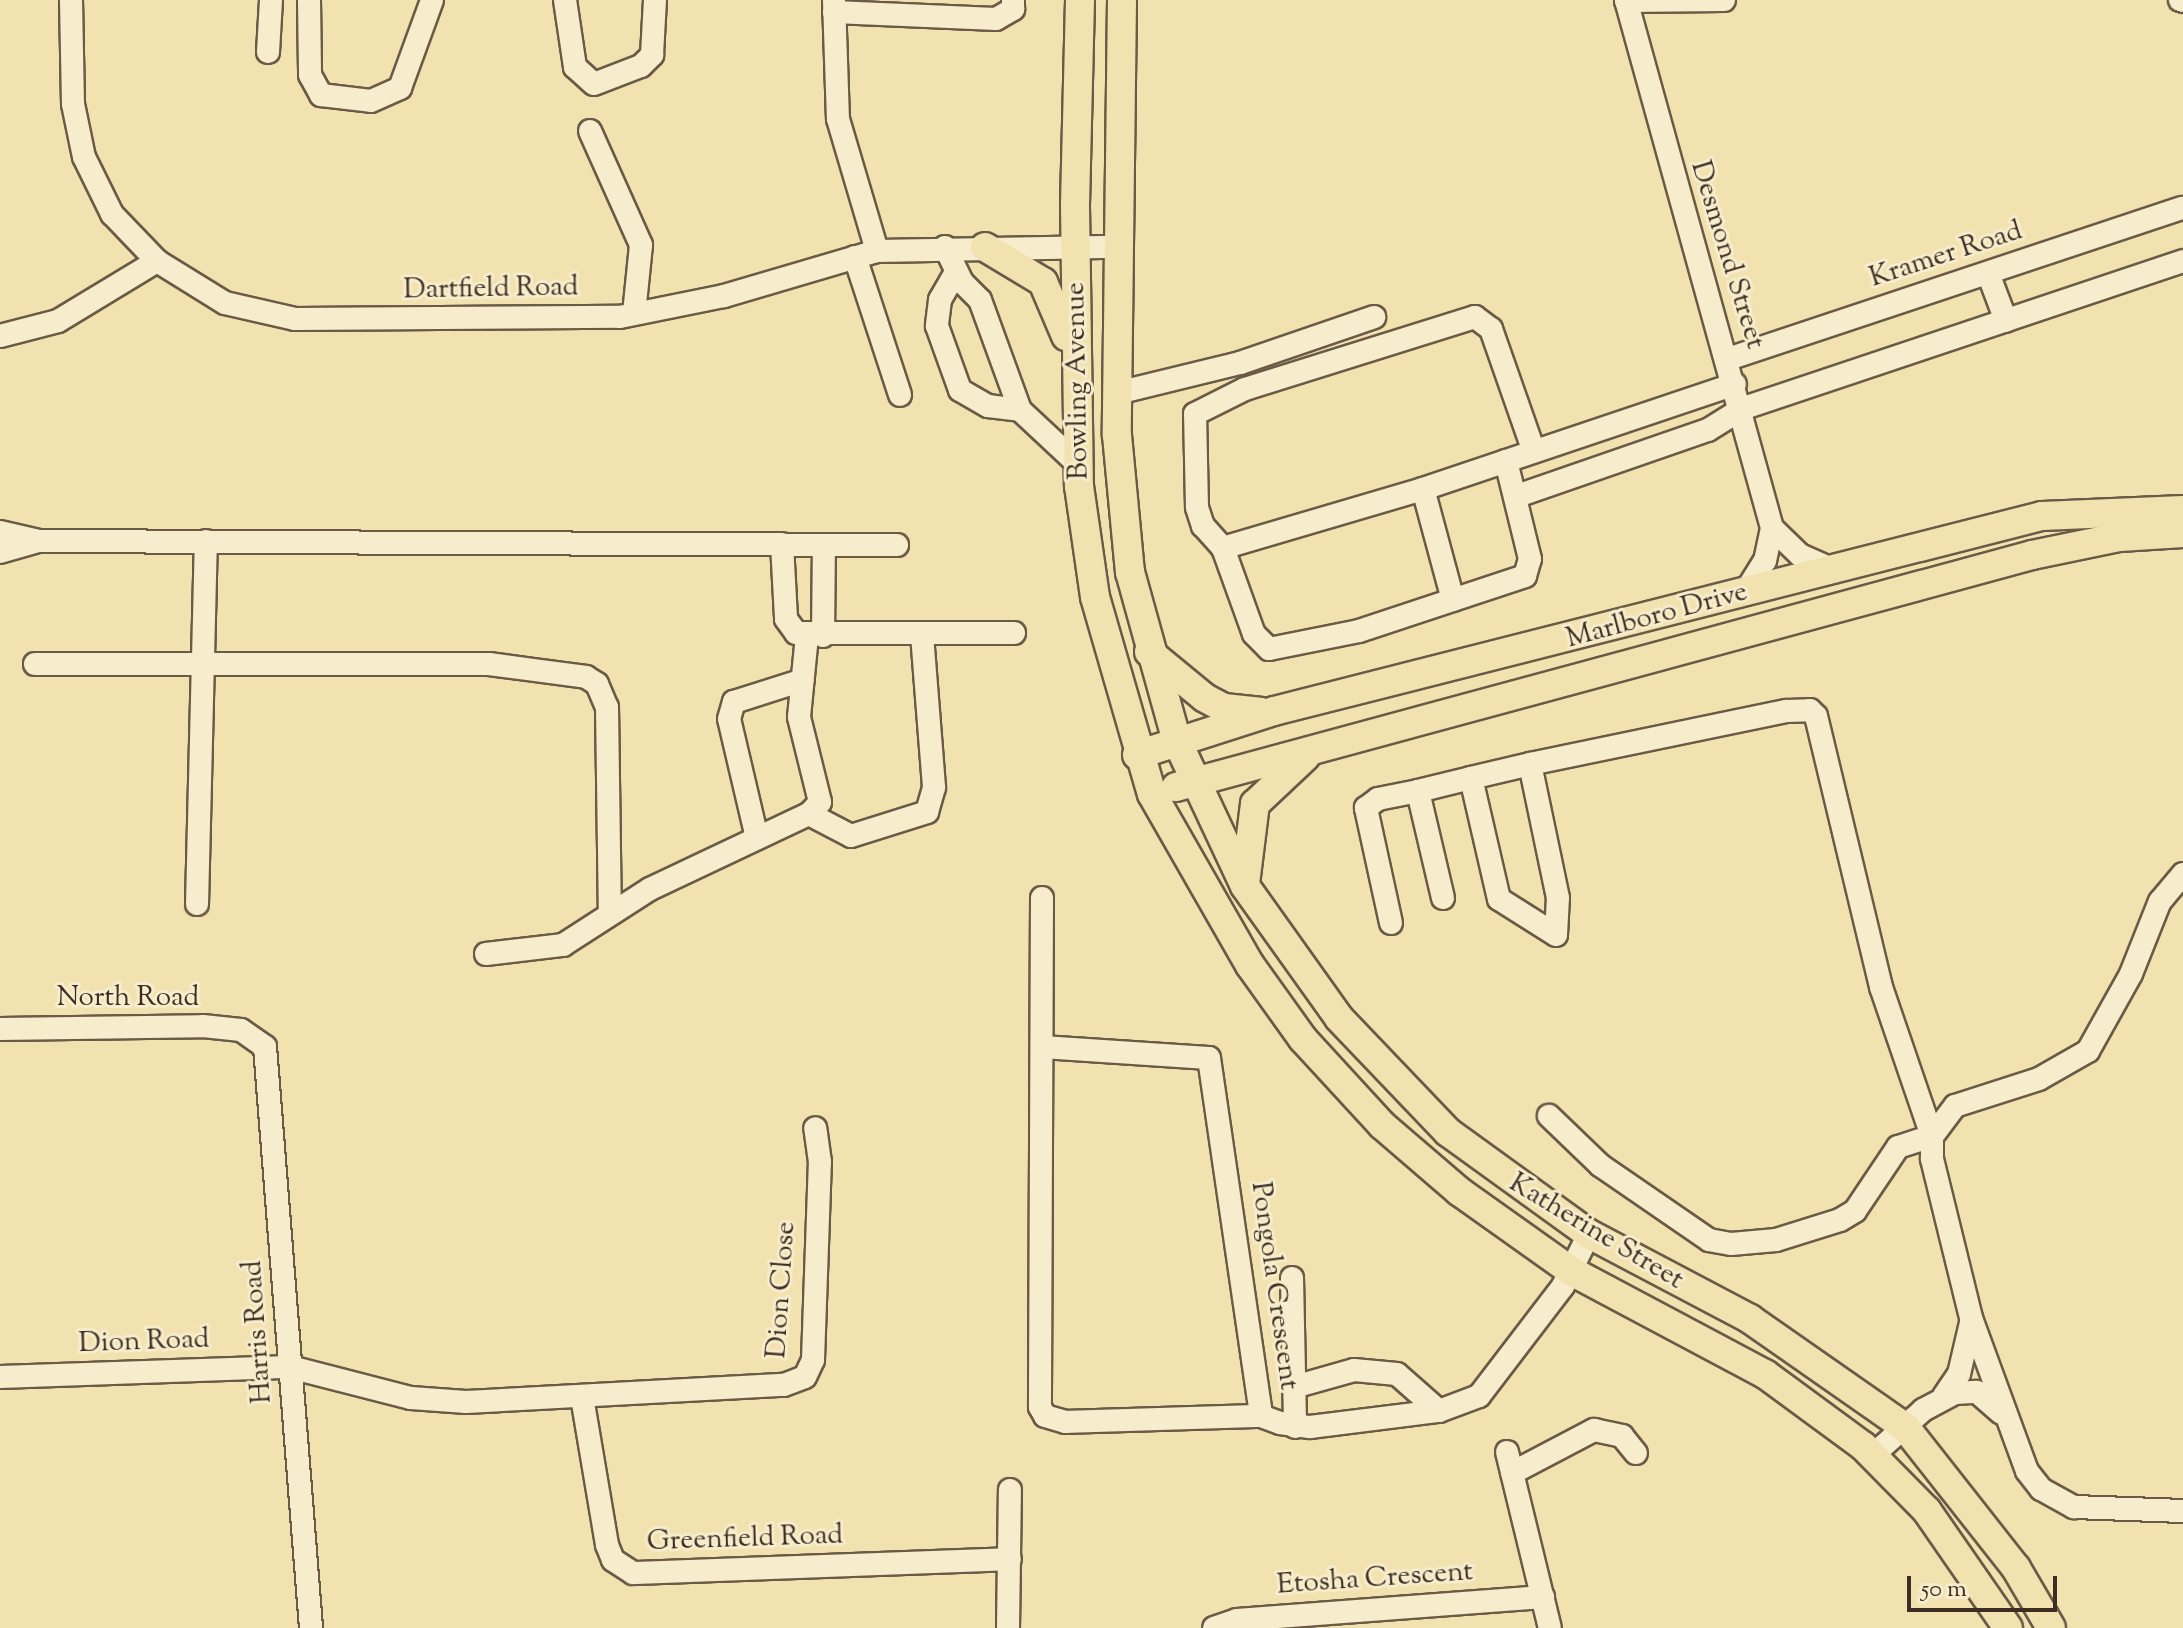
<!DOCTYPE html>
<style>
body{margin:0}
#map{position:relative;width:2183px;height:1628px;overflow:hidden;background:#f2e2af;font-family:"Sorts Mill Goudy",serif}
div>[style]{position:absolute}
.roads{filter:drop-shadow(2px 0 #6a5a46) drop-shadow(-2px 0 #6a5a46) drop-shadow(0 2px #6a5a46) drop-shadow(0 -2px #6a5a46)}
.minor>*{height:22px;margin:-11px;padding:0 11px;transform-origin:11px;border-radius:11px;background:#f7eccb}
.major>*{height:28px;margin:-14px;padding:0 14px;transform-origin:14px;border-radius:14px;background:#f2e2af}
span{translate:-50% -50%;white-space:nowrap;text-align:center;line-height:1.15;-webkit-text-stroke:6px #f7eccb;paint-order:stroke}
.street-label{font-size:28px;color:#3d2d23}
.scale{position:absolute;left:1907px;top:1576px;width:150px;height:36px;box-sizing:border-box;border:4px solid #3d2d23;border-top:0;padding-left:10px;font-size:24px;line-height:28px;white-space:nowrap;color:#3d2d23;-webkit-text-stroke:6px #f7eccb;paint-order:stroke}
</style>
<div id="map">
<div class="roads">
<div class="minor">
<div style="left:71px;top:0;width:104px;rotate:88.9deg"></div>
<div style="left:73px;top:104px;width:54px;rotate:78.3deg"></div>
<div style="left:84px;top:157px;width:64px;rotate:63.8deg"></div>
<div style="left:112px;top:214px;width:65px;rotate:46.2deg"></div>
<div style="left:157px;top:261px;width:80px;rotate:31.7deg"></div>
<div style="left:225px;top:303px;width:72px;rotate:12.9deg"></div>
<div style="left:295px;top:319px;width:325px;rotate:-0.4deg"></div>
<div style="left:620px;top:317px;width:106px;rotate:-11.4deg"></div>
<div style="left:724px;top:296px;width:159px;rotate:-16.4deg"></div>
<div style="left:877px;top:251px;width:240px;rotate:-1deg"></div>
<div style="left:309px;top:0;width:75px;rotate:89.2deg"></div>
<div style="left:310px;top:75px;width:23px;rotate:61deg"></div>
<div style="left:321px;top:95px;width:50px;rotate:6.8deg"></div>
<div style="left:371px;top:101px;width:32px;rotate:-24deg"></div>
<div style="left:400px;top:88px;width:94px;rotate:-70deg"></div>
<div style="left:565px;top:0;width:68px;rotate:81.5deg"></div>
<div style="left:575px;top:67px;width:25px;rotate:42deg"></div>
<div style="left:594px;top:84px;width:50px;rotate:-21deg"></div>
<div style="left:641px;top:66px;width:16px;rotate:-45deg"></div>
<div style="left:652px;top:55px;width:55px;rotate:-86.9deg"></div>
<div style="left:834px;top:0;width:119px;rotate:88.1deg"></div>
<div style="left:838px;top:119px;width:138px;rotate:73.5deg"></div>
<div style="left:1626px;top:0;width:548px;rotate:74.54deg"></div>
<div style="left:1772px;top:528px;width:39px;rotate:44deg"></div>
<div style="left:1800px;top:555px;width:34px;rotate:24deg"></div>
<div style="left:2180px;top:0;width:3px;rotate:18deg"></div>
<div style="left:1626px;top:1px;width:98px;rotate:-0.6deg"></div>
<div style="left:834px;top:12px;width:162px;rotate:2.5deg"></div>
<div style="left:996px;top:19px;width:20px;rotate:-30deg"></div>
<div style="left:1013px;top:9px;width:9px;rotate:-90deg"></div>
<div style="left:268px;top:52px;width:52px;rotate:-86.7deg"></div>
<div style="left:590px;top:131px;width:125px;rotate:65.9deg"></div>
<div style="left:641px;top:245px;width:69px;rotate:95.8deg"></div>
<div style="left:945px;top:247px;width:39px;rotate:64deg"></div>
<div style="left:962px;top:282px;width:25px;rotate:45deg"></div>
<div style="left:980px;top:300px;width:117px;rotate:70deg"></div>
<div style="left:1020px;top:410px;width:79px;rotate:43deg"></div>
<div style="left:855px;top:257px;width:145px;rotate:71.9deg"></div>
<div style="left:956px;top:272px;width:32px;rotate:120deg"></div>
<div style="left:940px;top:300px;width:26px;rotate:97deg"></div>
<div style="left:937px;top:326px;width:68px;rotate:70.2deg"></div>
<div style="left:960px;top:390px;width:32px;rotate:30deg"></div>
<div style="left:988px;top:406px;width:32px;rotate:7deg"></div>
<div style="left:1988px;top:273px;width:51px;rotate:69.4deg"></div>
<div style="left:0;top:336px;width:60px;rotate:-14.5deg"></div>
<div style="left:58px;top:321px;width:116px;rotate:-31.2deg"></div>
<div style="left:1728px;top:359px;width:479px;rotate:-18.4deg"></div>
<div style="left:1117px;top:393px;width:127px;rotate:-13.7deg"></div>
<div style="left:1240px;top:363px;width:142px;rotate:-18.9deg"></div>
<div style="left:1423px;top:489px;width:209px;rotate:163.6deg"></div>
<div style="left:1223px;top:548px;width:30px;rotate:-132deg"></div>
<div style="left:1203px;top:526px;width:20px;rotate:-108deg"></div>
<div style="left:1197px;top:507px;width:93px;rotate:-91.2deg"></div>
<div style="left:1195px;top:414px;width:56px;rotate:-26.6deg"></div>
<div style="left:1245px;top:389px;width:241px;rotate:-17.4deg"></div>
<div style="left:1475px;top:317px;width:20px;rotate:37deg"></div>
<div style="left:1491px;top:329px;width:127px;rotate:70.7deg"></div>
<div style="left:1517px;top:496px;width:202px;rotate:-19.1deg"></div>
<div style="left:1708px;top:430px;width:39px;rotate:-32deg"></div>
<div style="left:1741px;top:409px;width:466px;rotate:-18.5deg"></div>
<div style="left:0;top:532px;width:39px;rotate:13deg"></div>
<div style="left:782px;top:544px;width:75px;rotate:86.9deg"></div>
<div style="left:786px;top:619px;width:17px;rotate:54deg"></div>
<div style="left:796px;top:633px;width:218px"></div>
<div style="left:1223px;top:548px;width:91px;rotate:70.2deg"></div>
<div style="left:1254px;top:634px;width:21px;rotate:45deg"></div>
<div style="left:1269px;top:649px;width:92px;rotate:-11.3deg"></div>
<div style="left:1359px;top:631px;width:175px;rotate:-18.3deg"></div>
<div style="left:1525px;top:576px;width:18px;rotate:-74deg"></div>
<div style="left:1530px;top:559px;width:101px;rotate:-103.8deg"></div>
<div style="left:0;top:552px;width:40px;rotate:-16deg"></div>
<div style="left:38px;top:541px;width:859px;rotate:0.27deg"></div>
<div style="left:1744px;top:594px;width:39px;rotate:-58deg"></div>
<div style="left:1765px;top:561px;width:34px;rotate:-78deg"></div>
<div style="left:1453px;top:600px;width:115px;rotate:-105.1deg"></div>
<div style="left:1423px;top:489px;width:329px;rotate:-18.6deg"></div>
<div style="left:823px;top:636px;width:91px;rotate:-89.4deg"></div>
<div style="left:35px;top:664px;width:454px"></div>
<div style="left:489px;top:664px;width:98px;rotate:7.6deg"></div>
<div style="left:586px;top:677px;width:13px;rotate:32deg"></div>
<div style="left:597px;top:684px;width:25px;rotate:67deg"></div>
<div style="left:607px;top:707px;width:203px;rotate:89.2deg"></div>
<div style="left:1471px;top:778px;width:61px;rotate:-13.3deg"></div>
<div style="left:809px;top:814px;width:47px;rotate:27.6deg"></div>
<div style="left:851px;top:836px;width:80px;rotate:-17.5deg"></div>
<div style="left:927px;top:812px;width:26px;rotate:-74deg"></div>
<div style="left:934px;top:787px;width:154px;rotate:-94.5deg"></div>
<div style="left:757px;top:838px;width:122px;rotate:-103.2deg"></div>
<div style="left:729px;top:719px;width:18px;rotate:-74deg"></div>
<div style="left:734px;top:702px;width:72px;rotate:-17.7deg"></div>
<div style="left:2183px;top:874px;width:35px;rotate:130deg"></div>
<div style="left:2160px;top:901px;width:79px;rotate:111.7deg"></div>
<div style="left:2131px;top:974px;width:88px;rotate:119.2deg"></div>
<div style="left:2088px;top:1051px;width:56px;rotate:150.3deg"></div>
<div style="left:2039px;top:1079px;width:88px;rotate:162.2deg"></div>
<div style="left:1955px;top:1106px;width:38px;rotate:127deg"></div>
<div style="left:1932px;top:1136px;width:23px;rotate:90deg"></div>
<div style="left:1932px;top:1159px;width:164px;rotate:76.2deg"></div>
<div style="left:1971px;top:1318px;width:163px;rotate:69.9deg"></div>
<div style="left:2027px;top:1471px;width:23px;rotate:52deg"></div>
<div style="left:2041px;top:1489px;width:38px;rotate:29deg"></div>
<div style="left:2074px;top:1507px;width:109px;rotate:2.1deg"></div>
<div style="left:1042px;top:898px;width:509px;rotate:90.23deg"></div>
<div style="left:1040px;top:1407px;width:10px;rotate:61deg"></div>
<div style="left:1045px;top:1416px;width:22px;rotate:16deg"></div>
<div style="left:1066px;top:1422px;width:195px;rotate:-1.8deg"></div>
<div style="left:1443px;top:898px;width:110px;rotate:-103.2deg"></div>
<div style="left:1418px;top:791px;width:55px;rotate:-13.8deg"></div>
<div style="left:1471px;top:778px;width:124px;rotate:77deg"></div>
<div style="left:1499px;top:899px;width:67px;rotate:32.3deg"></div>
<div style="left:1556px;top:935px;width:37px;rotate:-87deg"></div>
<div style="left:1558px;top:898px;width:137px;rotate:-101.8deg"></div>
<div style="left:1530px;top:764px;width:262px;rotate:-11.7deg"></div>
<div style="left:1787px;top:711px;width:23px;rotate:-2deg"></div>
<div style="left:1810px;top:710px;width:8px;rotate:45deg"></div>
<div style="left:1816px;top:716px;width:279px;rotate:76.5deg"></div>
<div style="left:1881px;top:987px;width:157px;rotate:71.1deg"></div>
<div style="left:1932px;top:1136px;width:36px;rotate:162deg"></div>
<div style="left:1898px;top:1147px;width:77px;rotate:123.9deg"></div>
<div style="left:1855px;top:1211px;width:17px;rotate:149deg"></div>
<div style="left:1840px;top:1220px;width:67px;rotate:162.6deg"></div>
<div style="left:1776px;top:1240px;width:45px;rotate:174.9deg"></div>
<div style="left:1731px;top:1244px;width:22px;rotate:-170deg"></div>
<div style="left:1709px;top:1240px;width:132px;rotate:-145.5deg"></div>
<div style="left:1600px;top:1165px;width:71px;rotate:-136.1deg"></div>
<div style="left:197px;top:904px;width:363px;rotate:-88.6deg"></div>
<div style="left:1391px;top:923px;width:118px;rotate:-102.3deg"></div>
<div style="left:1366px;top:808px;width:15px;rotate:-37deg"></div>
<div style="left:1378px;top:799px;width:41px;rotate:-11.3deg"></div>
<div style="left:486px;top:954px;width:78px;rotate:-6.7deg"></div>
<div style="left:563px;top:945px;width:103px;rotate:-32.8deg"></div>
<div style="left:650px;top:889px;width:176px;rotate:-25.3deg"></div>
<div style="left:809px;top:814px;width:16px;rotate:-47deg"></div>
<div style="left:820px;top:802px;width:88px;rotate:-103.9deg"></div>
<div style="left:799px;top:717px;width:81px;rotate:-84.4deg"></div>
<div style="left:0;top:1029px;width:203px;rotate:-0.8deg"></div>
<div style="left:203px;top:1026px;width:38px;rotate:6deg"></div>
<div style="left:241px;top:1030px;width:29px;rotate:35deg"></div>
<div style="left:265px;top:1047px;width:583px;rotate:85.47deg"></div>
<div style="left:1042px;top:1047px;width:167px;rotate:3.8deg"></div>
<div style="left:1209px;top:1058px;width:362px;rotate:81.7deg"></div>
<div style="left:1261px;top:1416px;width:20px;rotate:20deg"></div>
<div style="left:1280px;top:1423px;width:30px;rotate:8deg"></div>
<div style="left:1310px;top:1427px;width:130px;rotate:-7.1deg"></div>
<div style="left:1439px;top:1411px;width:43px;rotate:-20.6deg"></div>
<div style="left:1479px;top:1396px;width:138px;rotate:-52.6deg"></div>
<div style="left:1563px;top:1286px;width:58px;rotate:-63.4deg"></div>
<div style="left:1292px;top:1278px;width:149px;rotate:88.8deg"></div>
<div style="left:0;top:1377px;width:290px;rotate:-2deg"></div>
<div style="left:290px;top:1367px;width:125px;rotate:14.4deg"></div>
<div style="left:411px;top:1398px;width:55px;rotate:4.2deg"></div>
<div style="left:466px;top:1402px;width:318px;rotate:-3.1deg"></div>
<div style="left:784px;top:1385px;width:22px;rotate:-21deg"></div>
<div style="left:805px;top:1377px;width:19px;rotate:-65deg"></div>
<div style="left:813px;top:1360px;width:198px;rotate:-88deg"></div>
<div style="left:820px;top:1162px;width:34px;rotate:-98deg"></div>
<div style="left:1294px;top:1387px;width:62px;rotate:-15.8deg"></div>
<div style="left:1354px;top:1370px;width:43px;rotate:5.3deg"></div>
<div style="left:1397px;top:1374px;width:56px;rotate:41.4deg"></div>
<div style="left:1944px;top:1396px;width:27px;rotate:-56deg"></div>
<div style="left:1959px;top:1374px;width:52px;rotate:-76.8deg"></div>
<div style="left:582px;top:1397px;width:150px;rotate:80.4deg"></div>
<div style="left:607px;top:1545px;width:16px;rotate:68deg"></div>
<div style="left:613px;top:1560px;width:24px;rotate:33deg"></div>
<div style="left:633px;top:1573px;width:377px;rotate:-2.1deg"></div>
<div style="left:1507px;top:1452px;width:181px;rotate:76.3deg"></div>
<div style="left:1872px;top:1456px;width:69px;rotate:-42deg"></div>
<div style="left:1923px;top:1410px;width:36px;rotate:-28deg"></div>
<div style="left:1955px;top:1393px;width:22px;rotate:-3deg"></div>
<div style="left:1977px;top:1392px;width:32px;rotate:41deg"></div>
<div style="left:1512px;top:1473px;width:93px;rotate:-27.7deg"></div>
<div style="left:1594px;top:1430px;width:29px;rotate:12deg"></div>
<div style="left:1622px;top:1436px;width:22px;rotate:51deg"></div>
<div style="left:1008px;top:1628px;width:138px;rotate:-89.2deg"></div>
<div style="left:1214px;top:1628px;width:24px;rotate:-19deg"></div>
<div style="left:1237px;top:1620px;width:307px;rotate:-4.3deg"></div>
</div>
<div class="major">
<div style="left:1080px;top:0;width:206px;rotate:91.4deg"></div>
<div style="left:1075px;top:206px;width:280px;rotate:89.2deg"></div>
<div style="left:1079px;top:486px;width:112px;rotate:81.8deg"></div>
<div style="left:1095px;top:597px;width:205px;rotate:73.9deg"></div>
<div style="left:1152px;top:794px;width:197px;rotate:60.2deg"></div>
<div style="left:1250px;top:965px;width:91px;rotate:54.4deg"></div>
<div style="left:1303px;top:1039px;width:117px;rotate:47.4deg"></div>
<div style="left:1382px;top:1125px;width:103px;rotate:40.7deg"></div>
<div style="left:1460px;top:1192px;width:136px;rotate:35.4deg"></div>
<div style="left:1571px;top:1271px;width:220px;rotate:28deg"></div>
<div style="left:1765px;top:1374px;width:122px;rotate:36.3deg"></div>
<div style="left:1863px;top:1446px;width:91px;rotate:45.4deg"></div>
<div style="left:1927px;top:1511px;width:142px;rotate:55.3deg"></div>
<div style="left:1122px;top:0;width:435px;rotate:90.7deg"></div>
<div style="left:1117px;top:435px;width:138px;rotate:84.6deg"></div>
<div style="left:1130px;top:572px;width:175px;rotate:74.5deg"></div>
<div style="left:1177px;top:741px;width:160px;rotate:64.9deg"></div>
<div style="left:1245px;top:886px;width:162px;rotate:54.5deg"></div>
<div style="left:1339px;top:1018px;width:158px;rotate:46.3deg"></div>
<div style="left:1448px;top:1132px;width:174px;rotate:35.9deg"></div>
<div style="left:1589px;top:1234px;width:182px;rotate:27.8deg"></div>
<div style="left:1750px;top:1319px;width:189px;rotate:34.9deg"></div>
<div style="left:1905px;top:1427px;width:179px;rotate:51.8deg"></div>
<div style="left:2016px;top:1568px;width:69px;rotate:59.7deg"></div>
<div style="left:985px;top:247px;width:68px;rotate:31.1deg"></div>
<div style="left:1043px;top:282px;width:59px;rotate:66.9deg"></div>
<div style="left:1149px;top:652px;width:72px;rotate:39.4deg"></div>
<div style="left:1205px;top:698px;width:21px;rotate:28deg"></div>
<div style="left:1224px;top:708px;width:36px;rotate:6deg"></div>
<div style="left:1137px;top:755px;width:144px;rotate:-17.8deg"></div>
<div style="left:1274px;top:711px;width:792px;rotate:-14.25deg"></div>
<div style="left:2042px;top:516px;width:141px;rotate:-2.4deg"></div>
<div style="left:1176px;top:787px;width:887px;rotate:-15.16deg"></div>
<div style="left:2032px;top:555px;width:90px;rotate:-11.6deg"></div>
<div style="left:2120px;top:537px;width:63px;rotate:-3.6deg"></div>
<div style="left:1245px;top:884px;width:81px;rotate:-82.9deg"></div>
<div style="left:1255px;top:804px;width:69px;rotate:-43.2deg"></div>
</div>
</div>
<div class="street-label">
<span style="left:1727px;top:255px;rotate:73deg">Desmond Street</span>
<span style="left:1946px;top:255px;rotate:-18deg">Kramer Road</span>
<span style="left:491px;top:289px;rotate:-1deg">Dartfield Road</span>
<span style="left:1078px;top:381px;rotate:-91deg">Bowling Avenue</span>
<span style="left:1657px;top:616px;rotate:-15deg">Marlboro Drive</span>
<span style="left:128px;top:998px">North Road</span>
<span style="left:1596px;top:1232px;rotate:31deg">Katherine Street</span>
<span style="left:1274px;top:1286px;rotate:82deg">Pongola Crescent</span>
<span style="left:782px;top:1290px;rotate:-86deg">Dion Close</span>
<span style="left:258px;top:1332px;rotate:-94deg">Harris Road</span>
<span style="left:144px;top:1342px;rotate:-2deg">Dion Road</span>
<span style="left:745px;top:1539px;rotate:-2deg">Greenfield Road</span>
<span style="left:1375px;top:1579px;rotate:-4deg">Etosha Crescent</span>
</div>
<div class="scale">50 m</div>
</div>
